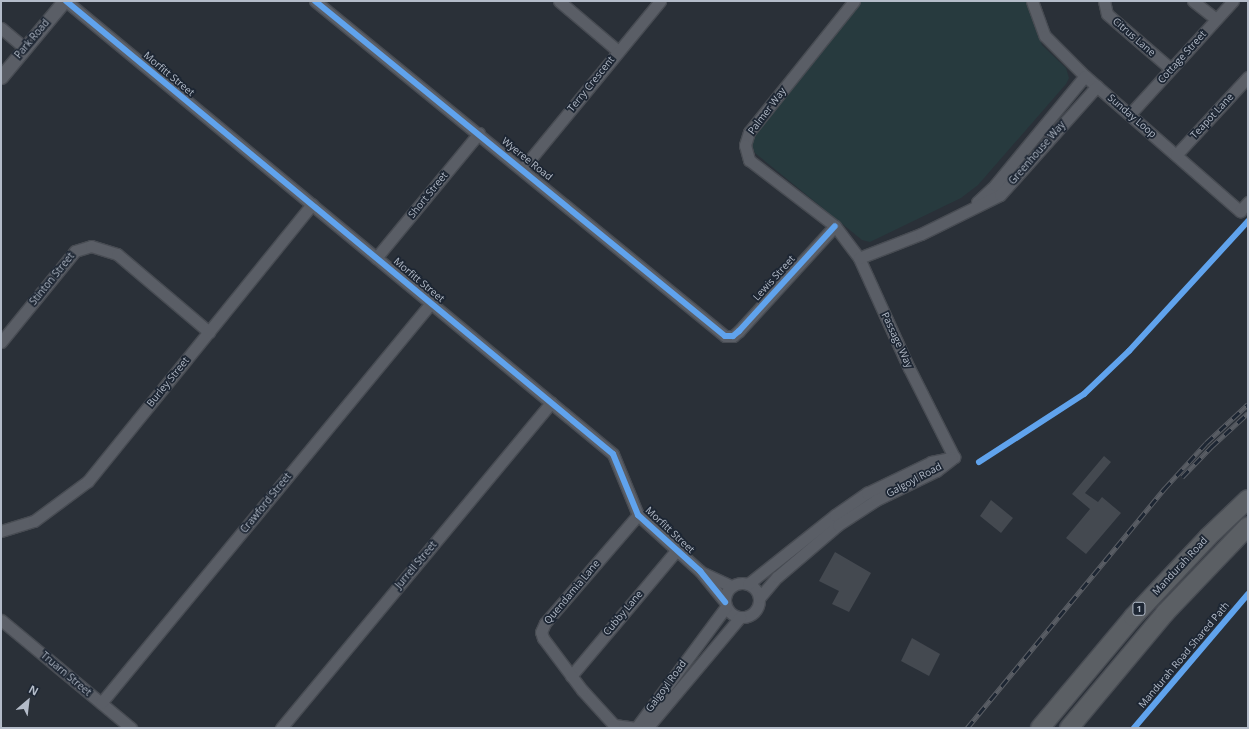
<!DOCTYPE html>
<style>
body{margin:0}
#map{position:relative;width:1249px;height:729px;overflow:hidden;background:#2a3038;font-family:"Open Sans",sans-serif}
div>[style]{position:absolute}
.green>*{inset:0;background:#273a3e}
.building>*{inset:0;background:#444950}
.roads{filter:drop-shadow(1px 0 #484c53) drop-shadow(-1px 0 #484c53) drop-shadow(0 1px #484c53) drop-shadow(0 -1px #484c53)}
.minor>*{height:11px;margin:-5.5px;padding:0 5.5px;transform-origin:5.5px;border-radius:5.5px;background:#5a5e66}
.minor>.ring{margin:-5.5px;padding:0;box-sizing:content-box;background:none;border:11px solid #5a5e66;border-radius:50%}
.tertiary>*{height:13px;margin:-6.5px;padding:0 6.5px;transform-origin:6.5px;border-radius:6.5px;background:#5a5e66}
.trunk>*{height:18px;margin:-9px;padding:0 9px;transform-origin:9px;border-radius:9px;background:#5b5f64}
.rail>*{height:4.5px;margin-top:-2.25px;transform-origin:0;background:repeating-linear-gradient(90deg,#1d2633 0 9px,#595d64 0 18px);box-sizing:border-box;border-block:1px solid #595d64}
.cycleway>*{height:6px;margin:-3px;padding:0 3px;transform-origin:3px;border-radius:3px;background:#60a3ed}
span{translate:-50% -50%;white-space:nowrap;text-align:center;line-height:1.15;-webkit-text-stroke:3.5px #1d2633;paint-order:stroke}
.shield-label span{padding:1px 3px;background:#1d2633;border:1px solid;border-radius:3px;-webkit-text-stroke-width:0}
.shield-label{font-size:9px;color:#b4bcc9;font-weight:700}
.street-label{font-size:10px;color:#b4bcc9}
.frame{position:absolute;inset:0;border:2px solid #b4bcc9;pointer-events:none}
.north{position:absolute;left:8px;top:681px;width:40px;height:40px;-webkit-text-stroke:3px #1d2633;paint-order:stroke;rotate:28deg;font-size:11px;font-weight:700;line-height:16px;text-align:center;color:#b4bcc9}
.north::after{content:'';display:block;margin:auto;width:14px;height:18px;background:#b4bcc9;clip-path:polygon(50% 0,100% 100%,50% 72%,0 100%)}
</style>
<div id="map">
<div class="green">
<div style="clip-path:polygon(862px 1px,1026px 1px,1042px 45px,1066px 68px,1069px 78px,1066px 84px,978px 185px,961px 198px,870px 242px,862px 240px,755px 153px,751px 145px,755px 135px)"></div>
</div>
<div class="building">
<div style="clip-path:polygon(1104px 456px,1111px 462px,1085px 493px,1098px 502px,1102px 497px,1121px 513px,1086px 554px,1066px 538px,1090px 509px,1072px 494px)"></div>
<div style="clip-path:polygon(991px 500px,1013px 518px,1001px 533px,980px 516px)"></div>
<div style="clip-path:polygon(835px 552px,871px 573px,849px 612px,832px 604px,839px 591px,819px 581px)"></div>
<div style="clip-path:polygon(912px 638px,940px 654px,929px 676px,901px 661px)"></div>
</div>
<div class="roads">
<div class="minor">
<div style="left:66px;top:1px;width:710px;rotate:39.63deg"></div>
<div style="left:613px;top:454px;width:66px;rotate:67.7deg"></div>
<div style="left:638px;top:515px;width:84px;rotate:42.1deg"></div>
<div style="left:700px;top:571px;width:40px;rotate:51deg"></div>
<div style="left:315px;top:1px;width:529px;rotate:39.25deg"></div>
<div style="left:725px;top:336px;width:8px"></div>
<div style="left:733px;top:336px;width:8px;rotate:-40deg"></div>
<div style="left:739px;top:331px;width:142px;rotate:-47.6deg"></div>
<div style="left:559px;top:1px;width:77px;rotate:40.3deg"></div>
<div style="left:854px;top:1px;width:168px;rotate:128.7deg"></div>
<div style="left:749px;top:132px;width:14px;rotate:107deg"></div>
<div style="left:745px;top:145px;width:16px;rotate:75deg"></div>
<div style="left:749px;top:160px;width:108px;rotate:37.5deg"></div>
<div style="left:835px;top:226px;width:40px;rotate:53deg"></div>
<div style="left:859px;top:258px;width:121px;rotate:65.6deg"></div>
<div style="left:909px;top:368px;width:100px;rotate:63.2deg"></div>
<div style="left:1032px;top:1px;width:37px;rotate:70deg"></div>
<div style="left:1045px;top:36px;width:57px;rotate:45deg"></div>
<div style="left:1085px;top:76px;width:206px;rotate:41.1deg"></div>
<div style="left:1240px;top:211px;width:12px;rotate:-48deg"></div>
<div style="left:1104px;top:1px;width:13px;rotate:77deg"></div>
<div style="left:1107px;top:14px;width:84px;rotate:40.7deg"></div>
<div style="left:1193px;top:1px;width:29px;rotate:38deg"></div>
<div style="left:1px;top:28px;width:31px;rotate:40deg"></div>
<div style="left:1130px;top:114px;width:153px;rotate:-47.7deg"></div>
<div style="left:1176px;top:155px;width:106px;rotate:-47.3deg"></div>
<div style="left:523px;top:168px;width:216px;rotate:-50.6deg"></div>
<div style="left:977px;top:202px;width:25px;rotate:-43deg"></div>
<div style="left:995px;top:185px;width:141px;rotate:-50.5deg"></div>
<div style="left:376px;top:258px;width:162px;rotate:-50.5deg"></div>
<div style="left:859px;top:258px;width:66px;rotate:-21.2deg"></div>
<div style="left:921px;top:234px;width:88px;rotate:-26.3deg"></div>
<div style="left:1000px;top:195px;width:146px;rotate:-48.3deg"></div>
<div style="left:1px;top:342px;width:117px;rotate:-50.9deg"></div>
<div style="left:75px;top:251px;width:17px;rotate:-17deg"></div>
<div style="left:91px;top:246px;width:27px;rotate:17deg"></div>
<div style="left:117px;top:254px;width:121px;rotate:40.3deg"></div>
<div style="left:1px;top:531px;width:34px;rotate:-17deg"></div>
<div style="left:34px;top:521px;width:67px;rotate:-36.5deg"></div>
<div style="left:88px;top:481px;width:356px;rotate:-51deg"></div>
<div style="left:703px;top:573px;width:31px;rotate:25deg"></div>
<div class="ring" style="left:725px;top:583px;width:23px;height:23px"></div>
<div style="left:748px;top:584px;width:111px;rotate:-38.4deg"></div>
<div style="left:835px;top:515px;width:39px;rotate:-35deg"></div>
<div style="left:867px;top:493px;width:71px;rotate:-25.8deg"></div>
<div style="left:931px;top:462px;width:24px;rotate:-12deg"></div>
<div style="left:760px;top:597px;width:26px;rotate:-50deg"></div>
<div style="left:777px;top:577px;width:80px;rotate:-40.4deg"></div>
<div style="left:838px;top:525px;width:45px;rotate:-33.3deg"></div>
<div style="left:876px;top:500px;width:67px;rotate:-25.8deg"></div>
<div style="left:936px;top:471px;width:20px;rotate:-37deg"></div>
<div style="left:1px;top:620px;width:169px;rotate:39.7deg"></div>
<div style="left:571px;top:676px;width:163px;rotate:-50deg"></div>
<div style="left:101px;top:703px;width:519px;rotate:-50.48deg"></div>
<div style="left:281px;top:728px;width:423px;rotate:-50.3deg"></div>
<div style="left:636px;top:728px;width:22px;rotate:-172deg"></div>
<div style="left:614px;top:725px;width:47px;rotate:-132.4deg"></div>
<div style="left:582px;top:690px;width:65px;rotate:-126.9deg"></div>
<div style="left:543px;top:638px;width:6px;rotate:-108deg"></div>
<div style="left:541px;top:632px;width:10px;rotate:-66deg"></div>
<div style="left:545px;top:623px;width:143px;rotate:-49.3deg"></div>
<div style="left:636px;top:728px;width:151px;rotate:-53.4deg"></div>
<div style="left:647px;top:728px;width:145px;rotate:-50deg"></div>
</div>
<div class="tertiary">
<div style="left:1px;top:77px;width:99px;rotate:-50.3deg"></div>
</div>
<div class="trunk">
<div style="left:1040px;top:728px;width:145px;rotate:-50deg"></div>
<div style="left:1133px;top:617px;width:110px;rotate:-46.8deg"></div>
<div style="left:1208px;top:537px;width:55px;rotate:-43.5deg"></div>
<div style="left:1069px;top:728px;width:150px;rotate:-50.1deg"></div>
<div style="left:1165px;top:613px;width:120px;rotate:-46.3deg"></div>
</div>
</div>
<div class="rail">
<div style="left:1182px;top:477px;width:42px;rotate:-46deg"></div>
<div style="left:1211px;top:447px;width:50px;rotate:-42.6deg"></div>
<div style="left:967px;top:728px;width:310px;rotate:-50.5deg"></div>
<div style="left:1164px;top:489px;width:62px;rotate:-47.6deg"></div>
<div style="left:1206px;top:443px;width:57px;rotate:-42.9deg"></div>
</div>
<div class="cycleway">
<div style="left:66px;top:1px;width:710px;rotate:39.63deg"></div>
<div style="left:613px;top:454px;width:66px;rotate:67.7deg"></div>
<div style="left:638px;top:515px;width:84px;rotate:42.1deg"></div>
<div style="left:700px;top:571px;width:40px;rotate:51deg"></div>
<div style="left:315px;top:1px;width:529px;rotate:39.25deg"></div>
<div style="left:725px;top:336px;width:8px"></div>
<div style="left:733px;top:336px;width:8px;rotate:-40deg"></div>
<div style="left:739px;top:331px;width:142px;rotate:-47.6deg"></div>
<div style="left:979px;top:462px;width:125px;rotate:-32.9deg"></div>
<div style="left:1084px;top:394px;width:62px;rotate:-43.7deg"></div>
<div style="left:1129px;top:351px;width:176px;rotate:-47.5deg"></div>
<div style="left:1134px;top:728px;width:176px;rotate:-49.6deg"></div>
</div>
<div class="shield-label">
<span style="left:1139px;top:609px">1</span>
</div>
<div class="street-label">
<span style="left:1134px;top:37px;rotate:41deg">Citrus Lane</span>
<span style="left:32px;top:39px;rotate:-50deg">Park Road</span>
<span style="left:1182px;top:57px;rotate:-48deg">Cottage Street</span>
<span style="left:169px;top:74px;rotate:40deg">Morfitt Street</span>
<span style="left:591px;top:84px;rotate:-51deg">Terry Crescent</span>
<span style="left:767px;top:111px;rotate:-53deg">Palmer Way</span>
<span style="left:1132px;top:116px;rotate:41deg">Sunday Loop</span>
<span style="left:1212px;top:116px;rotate:-47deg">Teapot Lane</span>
<span style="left:1037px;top:153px;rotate:-49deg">Greenhouse Way</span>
<span style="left:527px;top:159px;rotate:39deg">Wyeree Road</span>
<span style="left:428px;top:195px;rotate:-51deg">Short Street</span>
<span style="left:774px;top:278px;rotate:-48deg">Lewis Street</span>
<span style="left:52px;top:279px;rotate:-51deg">Stinton Street</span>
<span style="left:419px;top:280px;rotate:40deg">Morfitt Street</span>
<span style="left:897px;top:340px;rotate:65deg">Passage Way</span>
<span style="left:168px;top:382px;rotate:-51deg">Burley Street</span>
<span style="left:914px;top:480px;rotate:-28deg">Galgoyl Road</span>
<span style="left:266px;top:503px;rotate:-51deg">Crawford Street</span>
<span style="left:670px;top:530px;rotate:43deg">Morfitt Street</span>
<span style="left:416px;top:565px;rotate:-50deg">Jurrell Street</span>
<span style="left:1180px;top:566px;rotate:-47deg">Mandurah Road</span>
<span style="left:572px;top:592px;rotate:-50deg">Quendamia Lane</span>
<span style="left:623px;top:613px;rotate:-50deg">Cubby Lane</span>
<span style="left:1184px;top:655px;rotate:-50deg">Mandurah Road Shared Path</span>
<span style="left:66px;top:674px;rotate:40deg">Truarn Street</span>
<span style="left:666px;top:686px;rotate:-54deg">Galgoyl Road</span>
</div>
<div class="frame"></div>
<div class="north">N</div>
</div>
